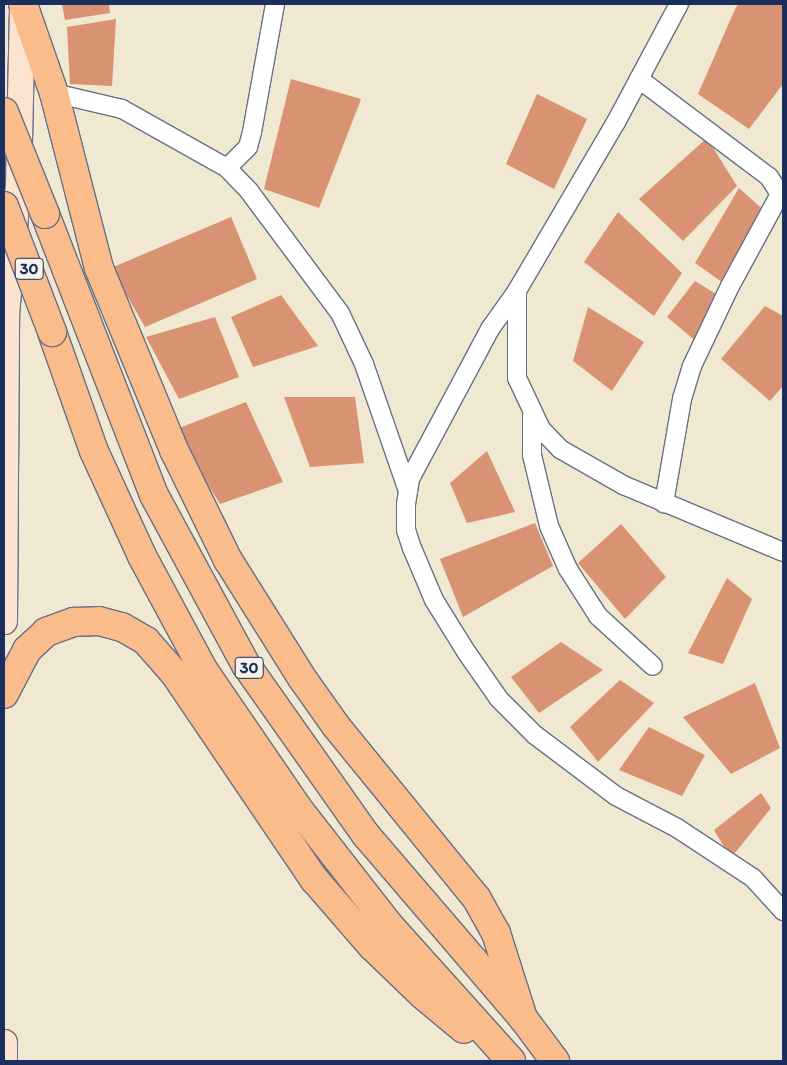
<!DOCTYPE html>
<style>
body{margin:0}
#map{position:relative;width:787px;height:1065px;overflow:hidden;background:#f0e8d0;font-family:Itim,sans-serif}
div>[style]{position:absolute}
.building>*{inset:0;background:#d99272}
.roads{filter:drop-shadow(1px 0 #667086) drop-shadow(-1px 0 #667086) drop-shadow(0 1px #667086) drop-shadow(0 -1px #667086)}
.minor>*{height:18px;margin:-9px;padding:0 9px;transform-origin:9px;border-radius:9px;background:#fff}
.secondary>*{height:25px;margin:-12.5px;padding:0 12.5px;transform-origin:12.5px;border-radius:12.5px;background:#fde4d1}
.primary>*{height:28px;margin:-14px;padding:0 14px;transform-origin:14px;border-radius:14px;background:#fabc8b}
.bridges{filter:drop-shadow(1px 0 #667086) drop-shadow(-1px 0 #667086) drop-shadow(0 1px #667086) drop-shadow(0 -1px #667086)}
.primary-bridge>*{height:28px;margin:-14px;padding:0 14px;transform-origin:14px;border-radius:14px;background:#fabc8b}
span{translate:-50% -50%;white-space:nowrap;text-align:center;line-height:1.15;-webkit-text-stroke:5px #f7f3e8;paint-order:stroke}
.shield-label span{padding:1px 4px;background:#f7f3e8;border:1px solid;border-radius:4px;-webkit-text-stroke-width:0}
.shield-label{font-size:16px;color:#1b2f5e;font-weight:700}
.frame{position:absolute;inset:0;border:5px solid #1b2f5e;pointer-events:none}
</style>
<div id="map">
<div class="building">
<div style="clip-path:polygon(62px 4px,109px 4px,110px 13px,65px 20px)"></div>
<div style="clip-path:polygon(740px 4px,783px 4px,783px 84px,749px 129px,698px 94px,736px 7px)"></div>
<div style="clip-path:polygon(116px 19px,112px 86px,70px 84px,67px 27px)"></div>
<div style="clip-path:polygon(291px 79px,361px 99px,319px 208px,264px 189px)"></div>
<div style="clip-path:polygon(537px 94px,587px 119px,554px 189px,506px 164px)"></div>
<div style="clip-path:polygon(707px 138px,737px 186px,683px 241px,639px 199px)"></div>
<div style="clip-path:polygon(739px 188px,768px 214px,722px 282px,695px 263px)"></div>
<div style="clip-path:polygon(618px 212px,682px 273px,654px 316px,584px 262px)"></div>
<div style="clip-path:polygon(231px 217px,257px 279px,145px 327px,111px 268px)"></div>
<div style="clip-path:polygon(695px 281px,721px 297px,697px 342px,667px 317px)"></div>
<div style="clip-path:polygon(281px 295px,318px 346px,253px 367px,231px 317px)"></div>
<div style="clip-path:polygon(765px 306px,783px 316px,783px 386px,770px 401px,721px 359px)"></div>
<div style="clip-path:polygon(588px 307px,644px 342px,612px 391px,573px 361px)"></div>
<div style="clip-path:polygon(215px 317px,239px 377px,179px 399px,146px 337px)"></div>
<div style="clip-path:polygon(284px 397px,355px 397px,364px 463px,310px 467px)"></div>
<div style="clip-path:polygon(246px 402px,283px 482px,220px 504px,174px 430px)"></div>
<div style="clip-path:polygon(487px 451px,515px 512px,467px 523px,450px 483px)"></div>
<div style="clip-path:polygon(535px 523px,553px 566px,463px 617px,440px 559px)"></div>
<div style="clip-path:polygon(621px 524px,666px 577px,625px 619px,578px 563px)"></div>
<div style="clip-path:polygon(727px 578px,752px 599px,723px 664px,688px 653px)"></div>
<div style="clip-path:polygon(561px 642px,603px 670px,539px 713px,511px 677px)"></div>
<div style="clip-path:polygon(620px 680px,654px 703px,598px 762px,570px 727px)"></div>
<div style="clip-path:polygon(755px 683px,780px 748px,731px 774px,683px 717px)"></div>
<div style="clip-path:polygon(649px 727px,705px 755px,682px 796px,619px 770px)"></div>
<div style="clip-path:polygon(761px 793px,771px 808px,731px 858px,714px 830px)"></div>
</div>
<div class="roads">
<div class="minor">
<div style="left:679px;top:4px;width:134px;rotate:118.1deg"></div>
<div style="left:616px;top:122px;width:196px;rotate:120.4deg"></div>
<div style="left:517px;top:291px;width:87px;rotate:90deg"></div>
<div style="left:517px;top:378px;width:56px;rotate:64.8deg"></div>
<div style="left:541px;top:429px;width:28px;rotate:46deg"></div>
<div style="left:560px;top:449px;width:73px;rotate:29.7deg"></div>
<div style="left:623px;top:485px;width:173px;rotate:22.7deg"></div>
<div style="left:639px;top:79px;width:163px;rotate:37deg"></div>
<div style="left:769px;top:177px;width:20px;rotate:57deg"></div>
<div style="left:780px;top:194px;width:105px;rotate:118.5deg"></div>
<div style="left:730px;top:286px;width:89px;rotate:115.4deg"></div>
<div style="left:692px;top:366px;width:34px;rotate:107deg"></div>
<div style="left:682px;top:399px;width:106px;rotate:99.8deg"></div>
<div style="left:54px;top:93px;width:70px;rotate:13.2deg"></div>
<div style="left:122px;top:109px;width:120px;rotate:29.3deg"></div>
<div style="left:227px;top:168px;width:32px;rotate:46deg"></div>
<div style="left:249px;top:191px;width:152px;rotate:53.3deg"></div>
<div style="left:340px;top:313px;width:56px;rotate:64.8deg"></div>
<div style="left:364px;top:364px;width:134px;rotate:70.9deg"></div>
<div style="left:227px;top:168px;width:30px;rotate:-45deg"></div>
<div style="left:248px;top:147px;width:16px;rotate:-75deg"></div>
<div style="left:252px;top:132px;width:130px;rotate:-79.8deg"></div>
<div style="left:517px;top:291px;width:47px;rotate:125.4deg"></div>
<div style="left:490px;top:329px;width:170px;rotate:118.1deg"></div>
<div style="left:410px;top:479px;width:25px;rotate:99deg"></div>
<div style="left:406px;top:504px;width:26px;rotate:90deg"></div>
<div style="left:406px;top:530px;width:19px;rotate:72deg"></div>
<div style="left:412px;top:548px;width:56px;rotate:67.1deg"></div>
<div style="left:434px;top:600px;width:62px;rotate:58.1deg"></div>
<div style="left:467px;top:653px;width:56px;rotate:55.2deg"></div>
<div style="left:499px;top:699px;width:51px;rotate:45deg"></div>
<div style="left:535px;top:735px;width:101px;rotate:37deg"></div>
<div style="left:616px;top:796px;width:69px;rotate:27.7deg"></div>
<div style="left:677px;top:828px;width:91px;rotate:33.3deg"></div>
<div style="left:753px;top:878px;width:45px;rotate:47.7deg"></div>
<div style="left:532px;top:416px;width:39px;rotate:90deg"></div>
<div style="left:532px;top:455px;width:73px;rotate:76.5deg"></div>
<div style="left:549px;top:526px;width:47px;rotate:66.2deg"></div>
<div style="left:568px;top:569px;width:56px;rotate:57.4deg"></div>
<div style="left:598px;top:616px;width:74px;rotate:42.3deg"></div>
</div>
<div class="secondary">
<div style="left:4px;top:621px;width:307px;rotate:-89.6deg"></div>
<div style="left:6px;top:314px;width:130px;rotate:-84.7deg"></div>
<div style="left:18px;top:185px;width:178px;rotate:-88.7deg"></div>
<div style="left:4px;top:1042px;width:19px;rotate:90deg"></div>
</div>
<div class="primary">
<div style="left:23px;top:4px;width:94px;rotate:70.8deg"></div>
<div style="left:54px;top:93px;width:181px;rotate:75.6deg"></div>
<div style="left:99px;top:268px;width:199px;rotate:67.6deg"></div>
<div style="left:175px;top:452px;width:120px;rotate:63.9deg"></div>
<div style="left:228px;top:560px;width:139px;rotate:57.9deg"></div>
<div style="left:302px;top:678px;width:59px;rotate:54.7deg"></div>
<div style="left:336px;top:726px;width:223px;rotate:50.8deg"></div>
<div style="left:477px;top:899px;width:39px;rotate:61deg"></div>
<div style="left:496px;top:933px;width:89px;rotate:72.4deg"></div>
<div style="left:45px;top:214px;width:301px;rotate:68.8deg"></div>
<div style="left:154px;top:495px;width:193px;rotate:61.6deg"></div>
<div style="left:246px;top:665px;width:208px;rotate:54.8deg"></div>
<div style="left:366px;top:835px;width:241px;rotate:49.4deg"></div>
<div style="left:523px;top:1018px;width:54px;rotate:53.3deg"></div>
<div style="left:52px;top:332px;width:126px;rotate:70.6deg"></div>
<div style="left:94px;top:451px;width:115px;rotate:65.4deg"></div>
<div style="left:142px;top:556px;width:131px;rotate:61.7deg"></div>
<div style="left:204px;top:671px;width:165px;rotate:55.6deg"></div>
<div style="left:297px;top:807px;width:150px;rotate:52.1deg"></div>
<div style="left:389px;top:925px;width:183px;rotate:48.1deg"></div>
<div style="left:4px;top:694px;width:50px;rotate:-62.4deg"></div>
<div style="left:27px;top:650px;width:26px;rotate:-43deg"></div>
<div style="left:46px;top:632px;width:30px;rotate:-20deg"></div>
<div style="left:74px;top:622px;width:25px;rotate:-2deg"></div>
<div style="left:99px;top:621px;width:24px;rotate:15deg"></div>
<div style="left:122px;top:627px;width:28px;rotate:30deg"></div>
<div style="left:146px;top:641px;width:44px;rotate:48.7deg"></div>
<div style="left:175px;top:674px;width:248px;rotate:55.9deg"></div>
<div style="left:314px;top:879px;width:89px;rotate:49.1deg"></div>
<div style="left:372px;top:946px;width:71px;rotate:43.9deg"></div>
<div style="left:423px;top:995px;width:53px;rotate:39.7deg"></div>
</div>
</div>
<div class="bridges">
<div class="primary-bridge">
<div style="left:4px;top:112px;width:110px;rotate:68.1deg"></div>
<div style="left:4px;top:206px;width:135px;rotate:69.1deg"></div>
</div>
</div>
<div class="shield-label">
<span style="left:29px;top:269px">30</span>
<span style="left:249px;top:668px">30</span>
</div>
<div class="frame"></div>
</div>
